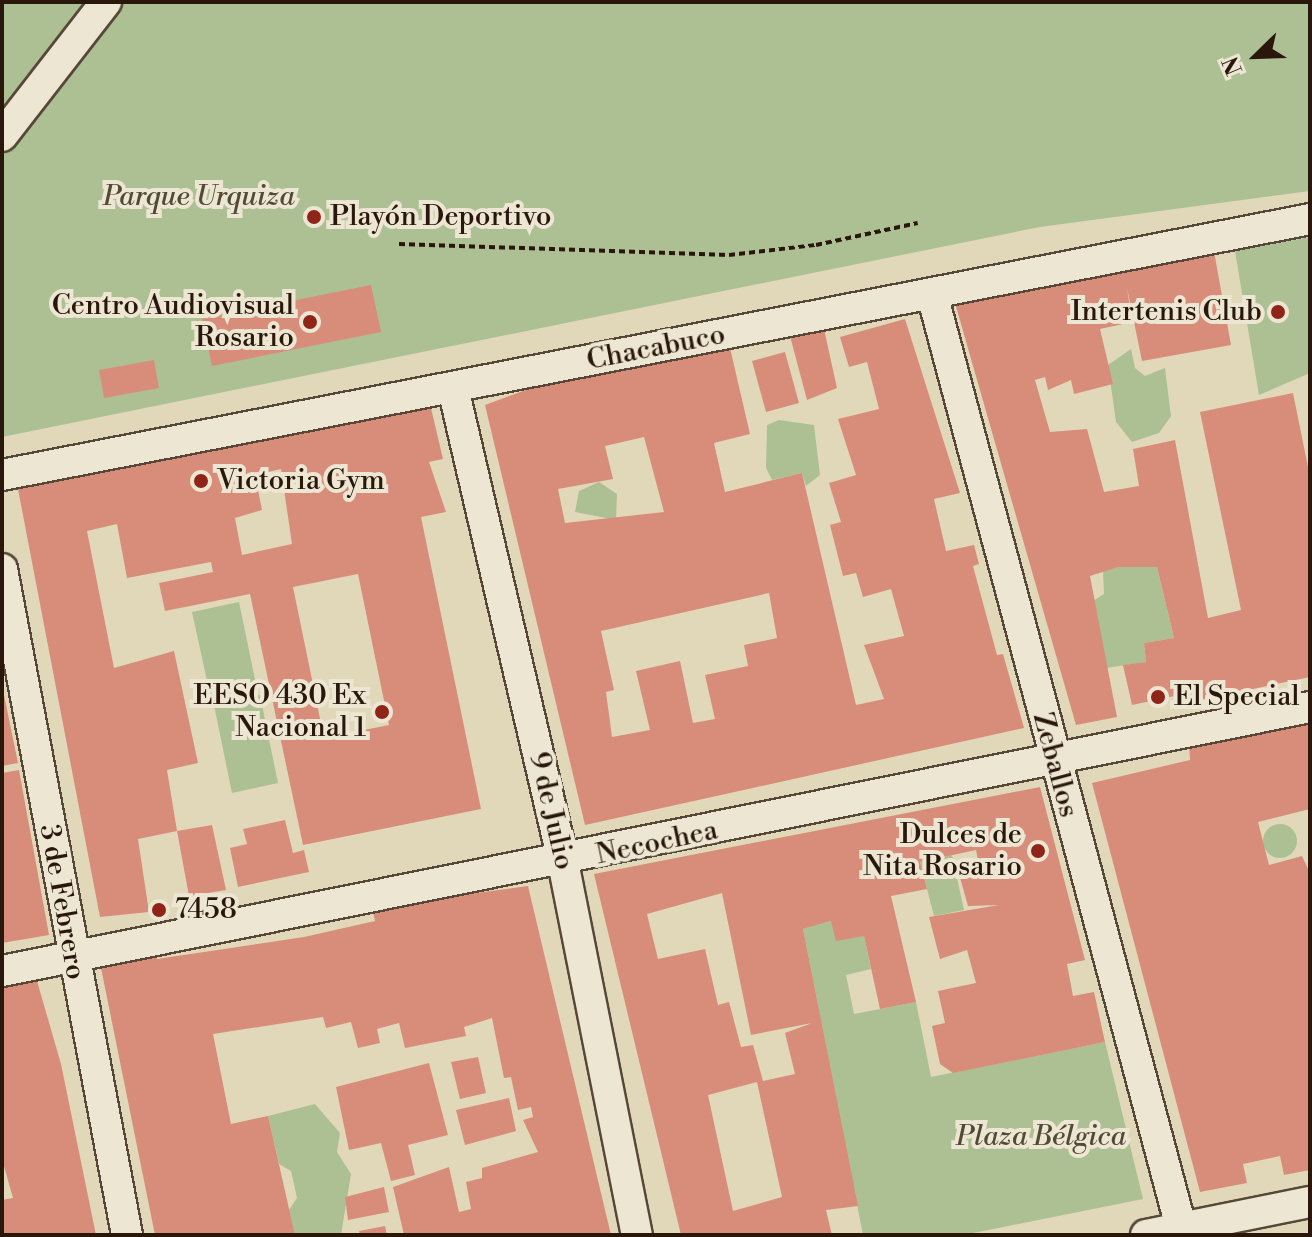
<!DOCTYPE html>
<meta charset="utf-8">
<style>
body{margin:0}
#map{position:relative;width:1312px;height:1237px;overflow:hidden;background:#e1d8ba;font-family:"Libre Bodoni",serif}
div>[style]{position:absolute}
.green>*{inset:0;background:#adc094}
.round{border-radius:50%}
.building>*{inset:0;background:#d78d79}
.path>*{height:4px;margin-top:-2px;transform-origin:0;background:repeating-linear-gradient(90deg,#29170c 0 6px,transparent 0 10px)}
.roads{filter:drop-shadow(2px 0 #574738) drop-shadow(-2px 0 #574738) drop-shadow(0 2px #574738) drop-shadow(0 -2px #574738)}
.minor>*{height:30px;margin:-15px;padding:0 15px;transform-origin:15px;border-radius:15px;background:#ece6d2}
.dots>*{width:22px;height:22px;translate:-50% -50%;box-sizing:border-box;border:4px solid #ece6d2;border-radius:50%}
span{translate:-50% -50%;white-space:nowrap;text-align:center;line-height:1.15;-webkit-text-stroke:8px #ece6d2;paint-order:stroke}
.park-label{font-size:28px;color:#514a35;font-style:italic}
.poi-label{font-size:28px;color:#29170c}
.left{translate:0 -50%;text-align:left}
.right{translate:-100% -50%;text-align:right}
.street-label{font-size:28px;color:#29170c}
.frame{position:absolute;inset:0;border:4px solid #29170c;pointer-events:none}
.north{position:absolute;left:1216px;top:16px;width:80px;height:80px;-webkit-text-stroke:6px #ece6d2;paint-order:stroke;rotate:247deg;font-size:22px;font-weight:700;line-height:32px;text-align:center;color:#29170c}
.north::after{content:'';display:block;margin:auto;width:28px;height:36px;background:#29170c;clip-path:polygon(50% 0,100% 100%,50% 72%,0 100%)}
</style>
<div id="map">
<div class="green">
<div style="clip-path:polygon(2px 2px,1310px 2px,1310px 191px,1040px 227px,2px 437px)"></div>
<div style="clip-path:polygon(1310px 237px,1310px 373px,1259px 395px,1235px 251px)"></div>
<div style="clip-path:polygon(1131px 349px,1135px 368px,1145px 376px,1165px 368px,1171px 416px,1159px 433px,1132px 442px,1116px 422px,1108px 365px)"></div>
<div style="clip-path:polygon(779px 420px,814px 425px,820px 475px,806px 486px,802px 473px,772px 480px,766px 468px,767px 425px)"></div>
<div style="clip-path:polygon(599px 482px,617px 494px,616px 520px,575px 512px,579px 491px)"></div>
<div style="clip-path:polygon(1118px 567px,1157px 567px,1174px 638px,1144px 643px,1146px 662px,1106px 668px,1093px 601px,1104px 594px,1103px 571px)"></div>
<div style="clip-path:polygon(239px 602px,257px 689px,211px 699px,192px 612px)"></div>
<div style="clip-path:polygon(260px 695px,278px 783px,232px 793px,214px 705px)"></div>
<div class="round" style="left:1263px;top:824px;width:34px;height:34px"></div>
<div style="clip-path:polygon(952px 855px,964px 910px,934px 916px,920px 862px)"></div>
<div style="clip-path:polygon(831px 921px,864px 936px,871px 969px,846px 975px,854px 1014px,916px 1002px,931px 1077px,1105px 1042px,1143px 1199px,963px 1235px,863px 1235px,803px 929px)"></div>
<div style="clip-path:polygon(315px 1104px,340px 1133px,337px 1152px,351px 1174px,341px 1235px,295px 1235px,289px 1210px,297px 1198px,291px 1171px,279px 1164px,268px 1116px)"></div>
</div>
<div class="building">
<div style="clip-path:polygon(1213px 246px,1231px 345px,1142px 361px,1127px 288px,1132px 322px,1100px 329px,1113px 384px,1074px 394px,1071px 380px,1048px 390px,1045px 377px,1035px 380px,1050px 432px,1087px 429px,1104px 492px,1139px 486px,1133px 449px,1175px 440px,1208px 618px,1241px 610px,1200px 412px,1293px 393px,1310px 477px,1310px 677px,1185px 703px,1184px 694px,1132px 705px,1123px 665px,1146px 662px,1144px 643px,1174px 638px,1157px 567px,1118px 567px,1090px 576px,1117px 717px,1076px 725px,953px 296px)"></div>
<div style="clip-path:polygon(371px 285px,381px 332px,212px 366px,202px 319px)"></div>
<div style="clip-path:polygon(evenodd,905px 319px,960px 493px,934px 499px,946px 551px,974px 545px,979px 564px,973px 566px,997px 655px,1003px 654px,1024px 728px,585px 825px,485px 405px,534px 387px,730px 348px,750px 434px,714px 443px,725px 492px,802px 473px,856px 705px,884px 699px,864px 645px,904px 636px,891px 589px,863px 597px,856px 573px,843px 576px,830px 525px,841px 522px,829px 483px,856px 475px,838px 419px,879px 409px,867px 362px,849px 367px,840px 337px,905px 319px,644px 437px,664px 512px,565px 523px,558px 489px,613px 479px,605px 446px,644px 437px,905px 319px,769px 593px,777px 638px,744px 645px,748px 666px,705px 675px,715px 719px,693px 723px,680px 661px,636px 671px,650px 730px,612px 737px,606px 692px,614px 690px,601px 631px,769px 593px)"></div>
<div style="clip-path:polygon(824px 329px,837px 388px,807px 400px,790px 336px)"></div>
<div style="clip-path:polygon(785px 352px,799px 403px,766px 412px,752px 361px)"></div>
<div style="clip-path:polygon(154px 360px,159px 388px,104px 398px,99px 370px)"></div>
<div style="clip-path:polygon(evenodd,431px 408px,443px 459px,429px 462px,446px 512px,421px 517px,481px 809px,303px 845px,250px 594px,165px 611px,159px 583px,213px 572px,211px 562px,127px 578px,117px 524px,87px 531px,114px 668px,174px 651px,198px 763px,167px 770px,177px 831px,138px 839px,149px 912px,100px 917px,18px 489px,431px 408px,281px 469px,292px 544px,242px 555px,235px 518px,262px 510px,255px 475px,281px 469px,431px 408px,358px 574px,389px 725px,324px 738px,293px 587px,358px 574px)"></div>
<div style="clip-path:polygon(3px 690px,18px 763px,2px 766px,2px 691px)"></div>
<div style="clip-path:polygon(1310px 718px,1310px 809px,1258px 822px,1269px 865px,1302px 856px,1310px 873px,1310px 1170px,1284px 1175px,1280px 1156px,1243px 1164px,1247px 1183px,1200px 1192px,1092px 783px,1190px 760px,1189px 743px,1239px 732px,1240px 738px)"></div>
<div style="clip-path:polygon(19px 770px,49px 935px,2px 943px,2px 773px)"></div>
<div style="clip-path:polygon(evenodd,1040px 787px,1085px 960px,1067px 964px,1073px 996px,1094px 992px,1105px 1042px,953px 1073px,940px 1064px,932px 1026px,945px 1023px,938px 991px,976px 983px,967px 950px,940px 959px,929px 917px,999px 905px,968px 906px,959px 874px,980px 871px,976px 850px,920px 862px,927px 889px,891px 896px,916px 1002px,880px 1009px,864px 936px,836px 941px,831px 921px,803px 929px,858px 1206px,826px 1210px,832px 1235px,681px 1235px,594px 874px,1040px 787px,722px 893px,751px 1035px,812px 1023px,785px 1033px,795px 1074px,763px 1081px,753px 1045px,741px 1047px,729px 1002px,718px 1005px,705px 949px,658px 959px,647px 914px,722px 893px,1040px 787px,757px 1082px,782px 1197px,733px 1211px,708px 1095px,757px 1082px)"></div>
<div style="clip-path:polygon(285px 820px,293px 853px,304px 850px,309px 872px,238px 887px,230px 848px,247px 844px,243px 829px)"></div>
<div style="clip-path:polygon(212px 825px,226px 890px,189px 896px,177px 831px)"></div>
<div style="clip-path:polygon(528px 886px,611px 1235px,404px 1235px,393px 1187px,449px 1167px,459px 1212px,471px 1209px,466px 1182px,482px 1178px,482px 1168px,538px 1152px,523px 1120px,533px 1117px,531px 1107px,518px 1110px,511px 1077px,504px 1078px,492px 1018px,464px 1027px,466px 1036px,405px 1048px,399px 1023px,377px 1029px,380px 1043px,358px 1048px,351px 1022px,326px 1028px,323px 1017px,213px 1034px,231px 1124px,268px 1116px,295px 1235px,155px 1235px,100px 963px,155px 949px,157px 959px,304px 937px,375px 921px,372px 907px)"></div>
<div style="clip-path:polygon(35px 974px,61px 1064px,96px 1235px,2px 1235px,2px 1200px,13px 1198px,2px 1159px,2px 981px)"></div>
<div style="clip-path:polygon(478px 1057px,486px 1093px,460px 1099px,451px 1062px)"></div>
<div style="clip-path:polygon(429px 1063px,448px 1135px,408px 1145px,415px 1175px,391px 1181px,381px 1143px,349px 1150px,336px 1087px)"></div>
<div style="clip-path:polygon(509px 1098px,516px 1131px,465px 1145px,456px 1110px)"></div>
<div style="clip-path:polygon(384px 1187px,389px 1212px,348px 1220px,345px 1197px)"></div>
<div style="clip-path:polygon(385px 1226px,387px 1235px,360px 1235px,359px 1231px)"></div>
</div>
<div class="path">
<div style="left:399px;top:244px;width:330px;rotate:1.9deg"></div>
<div style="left:729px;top:255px;width:88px;rotate:-6.6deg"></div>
<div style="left:816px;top:245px;width:104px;rotate:-12.2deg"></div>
</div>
<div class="roads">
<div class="minor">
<div style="left:2px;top:136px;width:170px;rotate:-52.2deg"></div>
<div style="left:932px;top:294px;width:974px;rotate:75.06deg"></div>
<div style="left:453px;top:388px;width:487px;rotate:76.9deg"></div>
<div style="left:563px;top:862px;width:380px;rotate:78.8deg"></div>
<div style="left:2px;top:475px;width:1333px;rotate:-11.07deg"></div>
<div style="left:2px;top:569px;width:678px;rotate:79.37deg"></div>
<div style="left:2px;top:971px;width:1334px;rotate:-11.41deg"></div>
<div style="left:1146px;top:1235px;width:167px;rotate:-11.4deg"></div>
</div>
</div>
<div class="dots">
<div style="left:314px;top:217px;background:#8f2418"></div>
<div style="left:1278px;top:312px;background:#8f2418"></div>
<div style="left:310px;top:322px;background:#8f2418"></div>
<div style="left:201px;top:481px;background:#8f2418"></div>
<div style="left:1158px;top:697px;background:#8f2418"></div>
<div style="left:382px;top:712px;background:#8f2418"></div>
<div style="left:1038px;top:851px;background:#8f2418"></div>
<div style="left:159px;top:910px;background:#8f2418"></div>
</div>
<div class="park-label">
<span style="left:199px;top:197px">Parque Urquiza</span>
<span style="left:1041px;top:1137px">Plaza Bélgica</span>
</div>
<div class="poi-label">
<span class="left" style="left:330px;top:217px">Playón Deportivo</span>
<span class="right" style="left:294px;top:322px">Centro Audiovisual<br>Rosario</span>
<span class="right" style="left:1262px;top:312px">Intertenis Club</span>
<span class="left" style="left:217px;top:481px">Victoria Gym</span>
<span class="right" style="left:366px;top:712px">EESO 430 Ex<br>Nacional 1</span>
<span class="left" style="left:1174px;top:697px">El Special</span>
<span class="right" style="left:1022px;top:851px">Dulces de<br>Nita Rosario</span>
<span class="left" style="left:175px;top:910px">7458</span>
</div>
<div class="street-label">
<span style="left:656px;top:348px;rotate:-11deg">Chacabuco</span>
<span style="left:1055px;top:765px;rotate:75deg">Zeballos</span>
<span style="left:551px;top:811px;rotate:77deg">9 de Julio</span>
<span style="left:657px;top:843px;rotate:-12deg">Necochea</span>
<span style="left:62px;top:902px;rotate:80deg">3 de Febrero</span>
</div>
<div class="frame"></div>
<div class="north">N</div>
</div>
